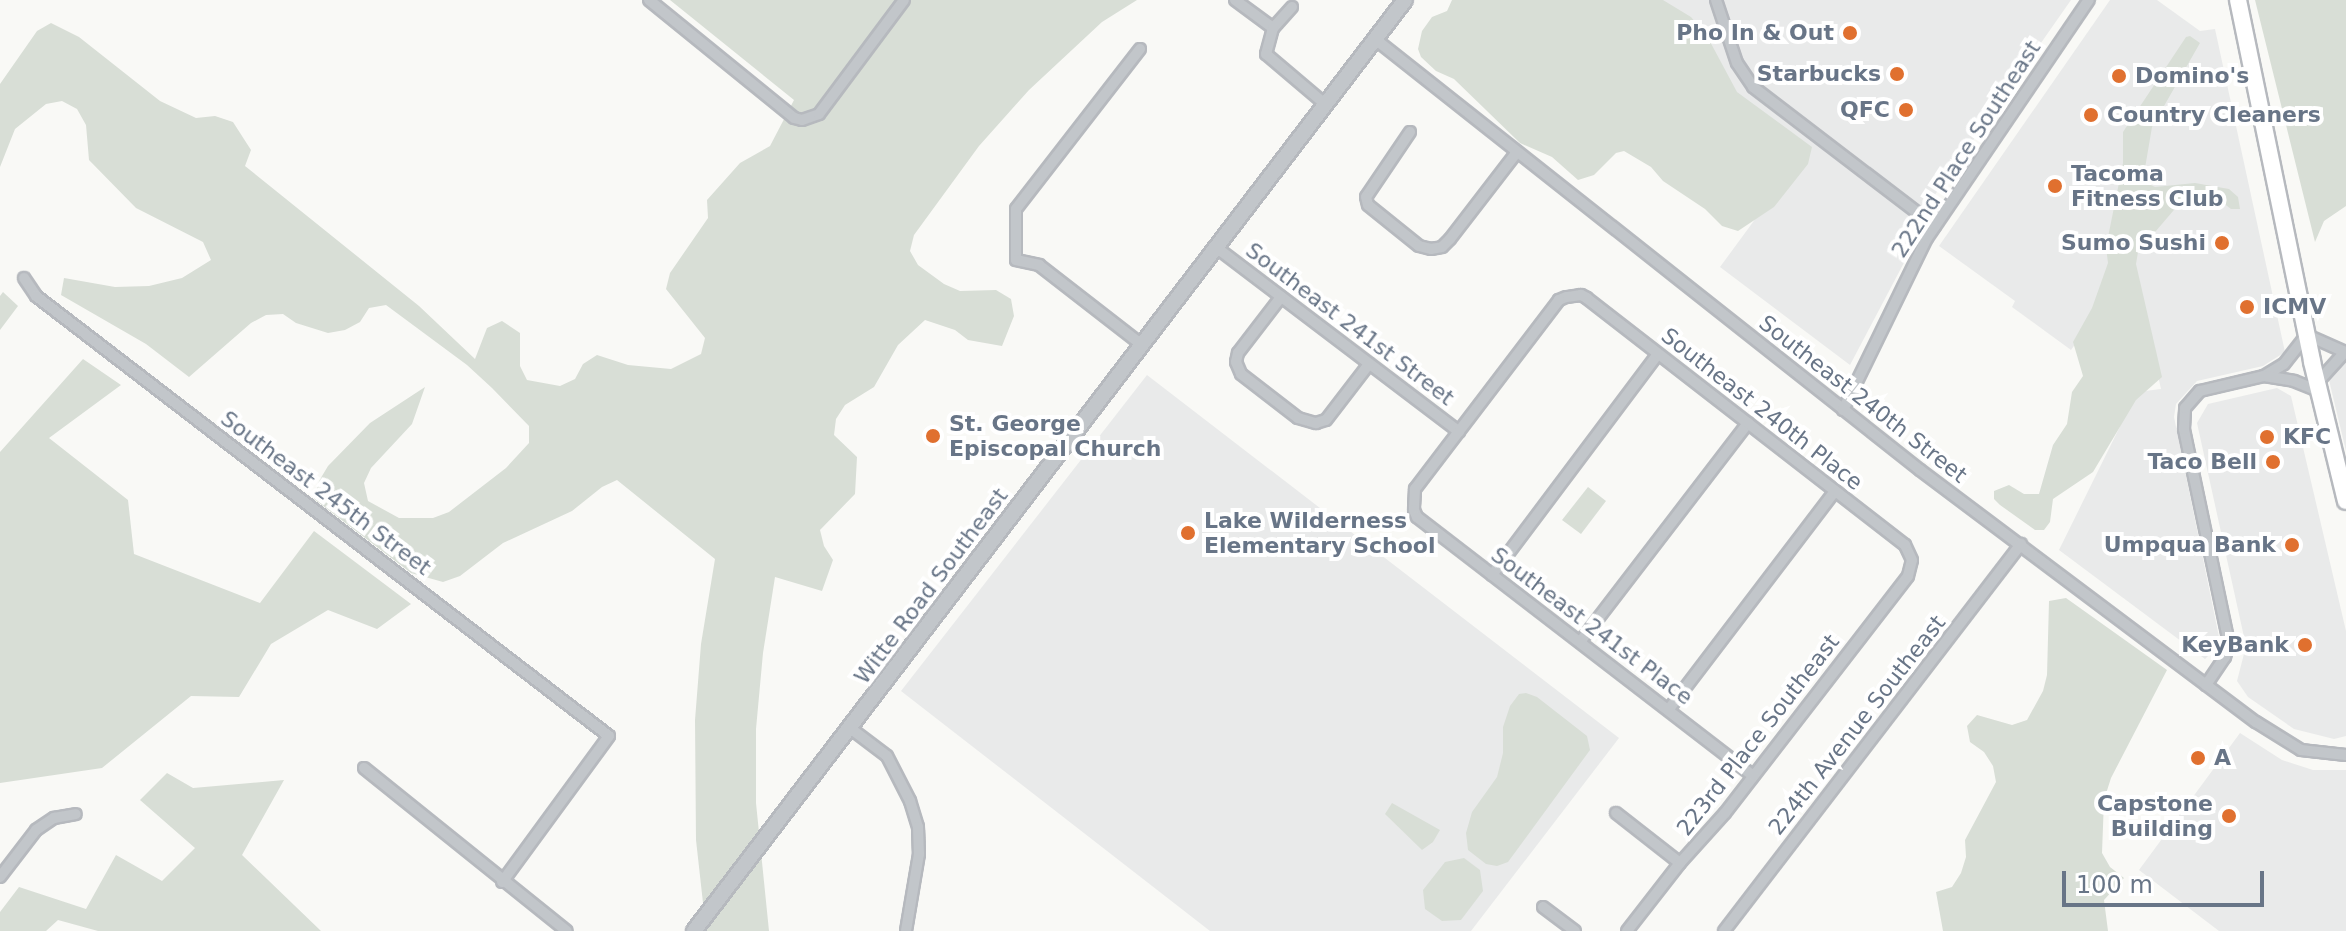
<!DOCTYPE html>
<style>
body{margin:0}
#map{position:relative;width:2346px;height:931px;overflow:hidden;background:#f9f9f6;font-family:"DejaVu Sans",sans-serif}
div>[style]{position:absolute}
.built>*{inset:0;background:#e9eaea}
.green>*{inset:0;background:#d8ded6}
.roads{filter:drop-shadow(2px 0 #b6b9be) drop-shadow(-2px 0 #b6b9be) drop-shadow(0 2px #b6b9be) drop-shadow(0 -2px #b6b9be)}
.minor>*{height:10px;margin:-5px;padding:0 5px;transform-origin:5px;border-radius:5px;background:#c2c6ca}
.tertiary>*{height:14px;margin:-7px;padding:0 7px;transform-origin:7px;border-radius:7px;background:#c2c6ca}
.primary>*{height:16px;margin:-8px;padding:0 8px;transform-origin:8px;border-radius:8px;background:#fff}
.dots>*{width:22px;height:22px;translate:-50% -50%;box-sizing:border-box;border:4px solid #fff;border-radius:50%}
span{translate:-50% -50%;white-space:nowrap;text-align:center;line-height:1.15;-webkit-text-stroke:8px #fff;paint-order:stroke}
.poi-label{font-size:22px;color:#687587;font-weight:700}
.right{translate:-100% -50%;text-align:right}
.left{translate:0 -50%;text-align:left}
.street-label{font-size:22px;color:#687587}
.scale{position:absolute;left:2062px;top:871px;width:202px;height:36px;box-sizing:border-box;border:4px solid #687587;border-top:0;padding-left:10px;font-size:24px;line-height:28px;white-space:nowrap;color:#687587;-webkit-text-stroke:6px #fff;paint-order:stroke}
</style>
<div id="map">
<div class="built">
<div style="clip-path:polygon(1610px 0,2071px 0,1911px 229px,1917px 238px,1850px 365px,1720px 267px,1806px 150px)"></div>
<div style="clip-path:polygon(2110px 0,2157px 0,2200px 31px,2215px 29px,2285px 352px,2263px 366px,2197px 381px,2176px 404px,2174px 417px,2219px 637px,2215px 649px,2205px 659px,2059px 550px,2137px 392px,2161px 389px,2131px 255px,2141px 193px,2098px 312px,2071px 350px,2012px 307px,2015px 301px,1939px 246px)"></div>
<div style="clip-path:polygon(2346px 361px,2346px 451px,2328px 376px,2330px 366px)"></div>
<div style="clip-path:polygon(1147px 375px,1619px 738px,1471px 931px,1210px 931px,901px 691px)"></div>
<div style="clip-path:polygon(2277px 388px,2291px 396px,2346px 631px,2346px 736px,2334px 739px,2294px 729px,2248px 697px,2237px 681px,2246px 646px,2197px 423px,2208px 404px)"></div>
<div style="clip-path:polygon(2240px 733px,2282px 760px,2313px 770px,2346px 770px,2346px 931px,2219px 931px,2139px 870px)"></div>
</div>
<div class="green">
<div style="clip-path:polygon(670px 0,1137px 0,1102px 22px,1029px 90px,979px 146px,914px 235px,910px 251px,918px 265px,944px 284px,960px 291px,996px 290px,1011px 299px,1014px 316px,1002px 346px,968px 340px,955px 330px,925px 320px,898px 345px,874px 387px,845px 405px,836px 419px,834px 435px,857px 457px,855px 494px,820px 530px,824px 546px,833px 560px,822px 591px,775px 577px,763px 653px,756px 729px,756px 803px,769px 931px,707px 931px,705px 921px,696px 840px,695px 720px,701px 644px,715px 559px,617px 480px,602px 487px,572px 511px,503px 543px,460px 576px,443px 582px,411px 573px,314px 499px,319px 481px,328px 466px,370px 423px,425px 387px,412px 424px,371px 468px,364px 483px,368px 501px,399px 518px,433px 518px,449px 512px,506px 468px,529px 443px,529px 426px,492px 388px,467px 365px,386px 305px,369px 308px,360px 322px,345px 330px,328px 333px,296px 323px,283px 314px,266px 315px,251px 323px,189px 377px,146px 344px,61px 295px,64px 278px,115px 287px,149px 286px,182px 278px,211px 260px,203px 242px,136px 208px,89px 160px,86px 125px,77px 109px,62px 101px,46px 104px,15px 129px,0 167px,0 84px,37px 31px,51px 23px,79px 37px,160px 101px,196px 118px,215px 116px,233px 122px,251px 150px,245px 166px,419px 306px,475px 359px,487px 328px,502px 321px,520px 333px,520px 366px,527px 380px,560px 386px,575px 379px,583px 364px,597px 355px,628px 365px,671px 369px,701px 354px,705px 338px,666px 289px,670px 273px,708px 218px,707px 200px,740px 163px,770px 146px,794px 100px)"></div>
<div style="clip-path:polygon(1452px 0,1663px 0,1691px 17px,1707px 36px,1737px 92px,1812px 147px,1808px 164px,1774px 207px,1738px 231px,1722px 226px,1705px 209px,1663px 181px,1651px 167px,1624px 151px,1616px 153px,1594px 175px,1578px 180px,1552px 157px,1520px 143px,1454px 79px,1436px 71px,1421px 57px,1418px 49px,1422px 31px,1432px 17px,1447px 11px)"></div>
<div style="clip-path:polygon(2255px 0,2346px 0,2346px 206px,2324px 221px,2315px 242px)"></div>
<div style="clip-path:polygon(2190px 36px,2200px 43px,2152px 127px,2144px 174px,2147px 183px,2155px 187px,2195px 183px,2229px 189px,2238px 197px,2240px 209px,2231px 209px,2213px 195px,2191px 190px,2138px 252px,2136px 264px,2162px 377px,2136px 400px,2093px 472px,2053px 499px,2050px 522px,2044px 530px,2035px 530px,2000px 505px,1994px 499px,1994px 491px,2009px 485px,2024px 494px,2039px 494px,2053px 445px,2067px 424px,2072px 392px,2083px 376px,2073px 342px,2092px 308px,2108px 263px,2106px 247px,2123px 163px,2123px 132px,2186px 37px)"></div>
<div style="clip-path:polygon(3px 292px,18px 306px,0 330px,0 296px)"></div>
<div style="clip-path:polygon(83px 359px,121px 385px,49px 438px,128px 500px,134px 554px,260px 603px,314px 531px,411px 604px,377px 629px,328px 610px,271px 644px,239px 697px,191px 696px,102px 768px,0 783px,0 452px)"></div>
<div style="clip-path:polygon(1588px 487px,1606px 501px,1581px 534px,1562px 520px)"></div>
<div style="clip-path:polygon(2066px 598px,2167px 670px,2111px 778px,2104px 800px,2102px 853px,2110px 867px,2124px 878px,2104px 900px,2108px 931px,1943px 931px,1936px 892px,1952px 887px,1961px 873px,1966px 857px,1965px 840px,1996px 782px,1993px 766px,1984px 752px,1970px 742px,1967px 726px,1977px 715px,2012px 725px,2027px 720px,2043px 691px,2047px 675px,2049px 601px)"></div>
<div style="clip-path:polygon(1526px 693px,1537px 697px,1587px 736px,1590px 750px,1508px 862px,1497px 866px,1486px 864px,1468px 850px,1466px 833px,1472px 812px,1497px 777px,1503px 753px,1503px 727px,1510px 706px,1519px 694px)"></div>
<div style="clip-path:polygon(167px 773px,193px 788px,284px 780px,242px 855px,321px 931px,98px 931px,58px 920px,46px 931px,0 931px,0 912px,19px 887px,86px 909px,116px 855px,162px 881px,195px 848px,140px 800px)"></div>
<div style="clip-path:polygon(1392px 803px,1440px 830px,1433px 842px,1422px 850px,1385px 814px)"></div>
<div style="clip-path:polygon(1464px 858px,1480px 870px,1483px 891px,1461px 920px,1442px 921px,1425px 909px,1423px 890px,1445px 862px)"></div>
</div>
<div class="roads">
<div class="minor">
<div style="left:649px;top:0;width:187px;rotate:39.1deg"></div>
<div style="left:794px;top:118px;width:8px;rotate:14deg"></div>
<div style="left:802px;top:120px;width:18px;rotate:-19deg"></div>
<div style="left:819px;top:114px;width:142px;rotate:-53.3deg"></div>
<div style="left:1235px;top:0;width:47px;rotate:36.4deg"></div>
<div style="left:1716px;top:0;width:66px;rotate:71.6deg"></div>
<div style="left:1737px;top:63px;width:29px;rotate:56deg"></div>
<div style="left:1753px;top:87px;width:229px;rotate:37.4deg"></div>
<div style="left:1292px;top:7px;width:28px;rotate:132deg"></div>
<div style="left:1273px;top:28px;width:27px;rotate:105deg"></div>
<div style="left:1266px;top:54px;width:77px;rotate:40.3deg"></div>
<div style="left:1375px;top:39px;width:695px;rotate:38.34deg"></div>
<div style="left:1920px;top:470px;width:420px;rotate:36.9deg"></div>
<div style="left:2256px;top:722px;width:53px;rotate:31.9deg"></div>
<div style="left:2301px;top:750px;width:45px;rotate:6.3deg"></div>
<div style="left:1140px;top:49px;width:202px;rotate:127.8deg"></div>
<div style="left:1016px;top:209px;width:51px;rotate:90deg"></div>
<div style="left:1016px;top:260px;width:24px;rotate:12deg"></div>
<div style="left:1039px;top:265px;width:130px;rotate:37.8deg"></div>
<div style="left:1410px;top:132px;width:78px;rotate:124.1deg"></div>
<div style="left:1366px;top:197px;width:8px;rotate:76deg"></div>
<div style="left:1368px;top:205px;width:65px;rotate:38.8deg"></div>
<div style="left:1419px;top:246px;width:12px;rotate:14deg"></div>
<div style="left:1431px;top:249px;width:11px;rotate:-10deg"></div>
<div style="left:1442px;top:247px;width:11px;rotate:-45deg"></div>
<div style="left:1450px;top:239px;width:110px;rotate:-52.4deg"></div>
<div style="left:1217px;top:248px;width:304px;rotate:37.2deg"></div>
<div style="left:24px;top:278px;width:22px;rotate:56deg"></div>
<div style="left:36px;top:296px;width:722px;rotate:37.52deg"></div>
<div style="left:609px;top:736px;width:181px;rotate:126.2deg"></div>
<div style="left:1281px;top:297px;width:71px;rotate:127.5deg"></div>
<div style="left:1238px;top:353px;width:9px;rotate:103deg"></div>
<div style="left:1236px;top:362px;width:13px;rotate:67deg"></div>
<div style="left:1241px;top:374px;width:72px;rotate:37.7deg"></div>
<div style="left:1298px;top:418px;width:19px;rotate:16deg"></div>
<div style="left:1316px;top:423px;width:10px;rotate:-17deg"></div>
<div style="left:1326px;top:420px;width:71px;rotate:-52.5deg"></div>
<div style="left:2264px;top:376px;width:23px;rotate:-31deg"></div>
<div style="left:2284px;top:364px;width:37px;rotate:-52deg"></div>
<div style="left:2307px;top:335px;width:42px;rotate:24.1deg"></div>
<div style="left:2317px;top:383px;width:42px;rotate:-47.9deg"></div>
<div style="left:1843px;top:410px;width:191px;rotate:-64deg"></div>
<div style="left:1927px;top:238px;width:288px;rotate:-55.8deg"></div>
<div style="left:1492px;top:575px;width:276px;rotate:-53.1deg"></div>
<div style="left:1580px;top:642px;width:276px;rotate:-52.5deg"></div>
<div style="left:2206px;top:685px;width:34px;rotate:-56deg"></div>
<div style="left:2225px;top:657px;width:15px;rotate:-74deg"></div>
<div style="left:2229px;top:643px;width:219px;rotate:-101.9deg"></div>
<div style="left:2184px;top:429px;width:21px;rotate:-87deg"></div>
<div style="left:2185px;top:408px;width:23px;rotate:-49deg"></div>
<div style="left:2200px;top:391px;width:66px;rotate:-13.2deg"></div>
<div style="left:2264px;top:376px;width:30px;rotate:9deg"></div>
<div style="left:2294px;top:381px;width:27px;rotate:22deg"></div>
<div style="left:1669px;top:709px;width:274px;rotate:-52.7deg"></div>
<div style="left:850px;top:728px;width:46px;rotate:37.1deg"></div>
<div style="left:887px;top:756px;width:51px;rotate:62.9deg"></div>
<div style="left:910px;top:801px;width:27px;rotate:73deg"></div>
<div style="left:918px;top:827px;width:27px;rotate:88deg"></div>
<div style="left:919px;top:854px;width:78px;rotate:99.6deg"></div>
<div style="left:364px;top:768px;width:260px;rotate:38.8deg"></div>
<div style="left:1616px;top:813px;width:81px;rotate:38deg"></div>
<div style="left:0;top:877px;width:59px;rotate:-52.5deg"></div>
<div style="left:36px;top:830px;width:22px;rotate:-34deg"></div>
<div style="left:54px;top:818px;width:22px;rotate:-10deg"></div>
<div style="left:1543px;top:907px;width:40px;rotate:37deg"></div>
<div style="left:1627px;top:931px;width:86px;rotate:-52.1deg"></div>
<div style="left:1680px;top:863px;width:67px;rotate:-48deg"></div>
<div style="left:1725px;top:813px;width:299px;rotate:-52.3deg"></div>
<div style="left:1908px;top:576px;width:16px;rotate:-76deg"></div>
<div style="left:1912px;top:560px;width:17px;rotate:-115deg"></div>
<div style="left:1905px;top:545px;width:403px;rotate:-142.2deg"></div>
<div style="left:1587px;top:298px;width:7px;rotate:-153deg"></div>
<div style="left:1581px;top:295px;width:15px;rotate:172deg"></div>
<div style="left:1566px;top:297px;width:8px;rotate:157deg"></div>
<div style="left:1559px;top:300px;width:238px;rotate:127.3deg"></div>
<div style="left:1415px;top:489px;width:21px;rotate:93deg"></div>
<div style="left:1414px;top:510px;width:8px;rotate:67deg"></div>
<div style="left:1417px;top:517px;width:424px;rotate:37.6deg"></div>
<div style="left:1724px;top:931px;width:488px;rotate:-52.5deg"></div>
</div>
<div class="tertiary">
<div style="left:694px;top:931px;width:1171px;rotate:-52.63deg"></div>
</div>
<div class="primary">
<div style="left:2238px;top:0;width:369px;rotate:78.4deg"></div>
<div style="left:2312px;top:362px;width:143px;rotate:76.3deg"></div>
</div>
</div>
<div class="dots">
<div style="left:1850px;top:33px;background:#e0702f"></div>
<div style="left:1897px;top:74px;background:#e0702f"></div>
<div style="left:2119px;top:76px;background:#e0702f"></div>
<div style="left:1906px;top:110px;background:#e0702f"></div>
<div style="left:2091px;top:115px;background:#e0702f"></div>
<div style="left:2055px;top:186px;background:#e0702f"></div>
<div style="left:2222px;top:243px;background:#e0702f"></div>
<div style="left:2247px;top:307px;background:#e0702f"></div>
<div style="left:933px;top:436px;background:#e0702f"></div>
<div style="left:2267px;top:437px;background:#e0702f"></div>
<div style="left:2273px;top:462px;background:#e0702f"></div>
<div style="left:1188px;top:533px;background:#e0702f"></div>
<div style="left:2292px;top:545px;background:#e0702f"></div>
<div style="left:2305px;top:645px;background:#e0702f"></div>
<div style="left:2198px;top:758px;background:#e0702f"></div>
<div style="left:2229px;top:816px;background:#e0702f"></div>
</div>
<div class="poi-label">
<span class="right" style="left:1834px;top:33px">Pho In &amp; Out</span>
<span class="right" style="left:1881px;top:74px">Starbucks</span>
<span class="left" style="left:2135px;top:76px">Domino's</span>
<span class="right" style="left:1890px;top:110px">QFC</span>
<span class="left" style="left:2107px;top:115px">Country Cleaners</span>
<span class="left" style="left:2071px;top:186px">Tacoma<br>Fitness Club</span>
<span class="right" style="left:2206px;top:243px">Sumo Sushi</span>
<span class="left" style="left:2263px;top:307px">ICMV</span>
<span class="left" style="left:949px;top:436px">St. George<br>Episcopal Church</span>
<span class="left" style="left:2283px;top:437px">KFC</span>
<span class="right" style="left:2257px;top:462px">Taco Bell</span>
<span class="left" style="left:1204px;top:533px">Lake Wilderness<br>Elementary School</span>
<span class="right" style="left:2276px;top:545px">Umpqua Bank</span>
<span class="right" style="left:2289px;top:645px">KeyBank</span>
<span class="left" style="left:2214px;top:758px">A</span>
<span class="right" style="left:2213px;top:816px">Capstone<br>Building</span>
</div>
<div class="street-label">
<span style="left:1966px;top:149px;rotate:-57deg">222nd Place Southeast</span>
<span style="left:1350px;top:324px;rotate:37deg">Southeast 241st Street</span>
<span style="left:1863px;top:399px;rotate:38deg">Southeast 240th Street</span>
<span style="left:1762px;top:409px;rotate:38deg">Southeast 240th Place</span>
<span style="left:326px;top:493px;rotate:37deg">Southeast 245th Street</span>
<span style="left:931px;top:586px;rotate:-53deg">Witte Road Southeast</span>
<span style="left:1592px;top:626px;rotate:37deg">Southeast 241st Place</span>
<span style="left:1857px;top:725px;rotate:-52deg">224th Avenue Southeast</span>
<span style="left:1758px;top:735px;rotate:-52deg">223rd Place Southeast</span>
</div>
<div class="scale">100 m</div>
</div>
